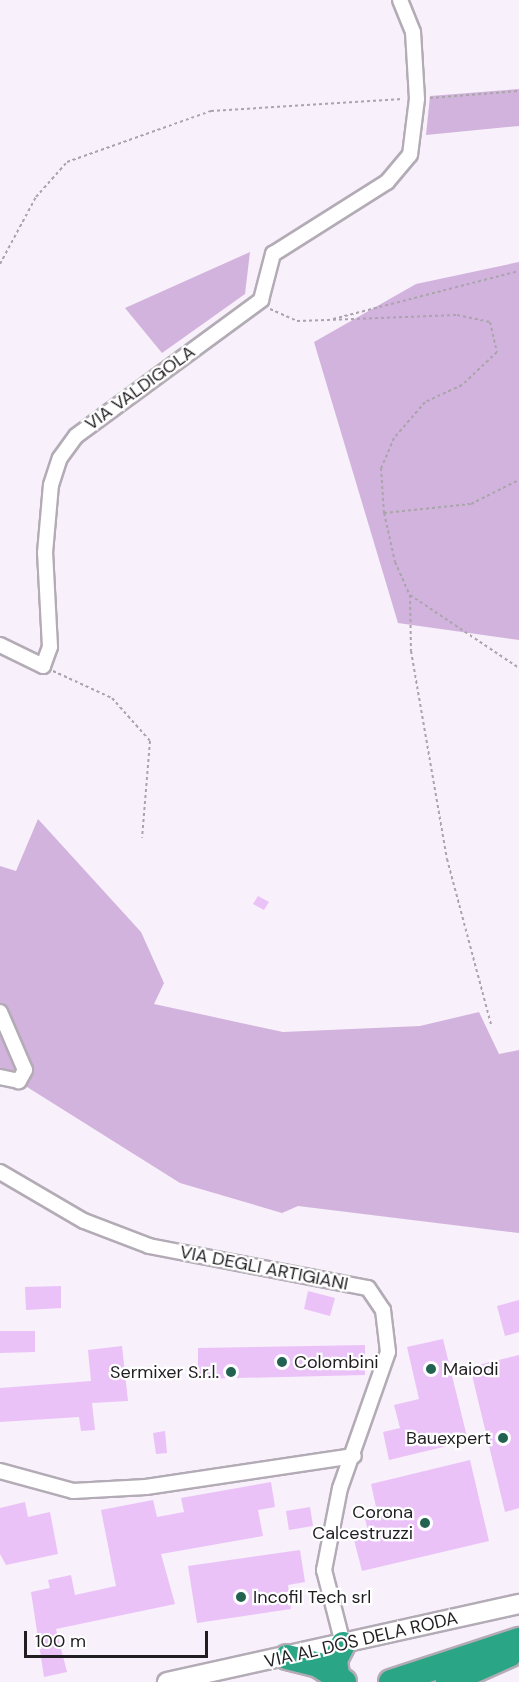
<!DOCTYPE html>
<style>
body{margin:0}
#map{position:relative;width:519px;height:1682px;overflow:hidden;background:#f8f0fa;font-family:"DM Sans",sans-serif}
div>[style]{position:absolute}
.green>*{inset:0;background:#d2b3dd}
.building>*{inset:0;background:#eac2f8}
.path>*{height:2px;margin-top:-1px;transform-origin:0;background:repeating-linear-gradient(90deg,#aaa4ab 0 3px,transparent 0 6px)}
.roads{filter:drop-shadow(2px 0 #b3abb5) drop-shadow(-2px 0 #b3abb5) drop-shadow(0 2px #b3abb5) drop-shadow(0 -2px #b3abb5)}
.street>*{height:14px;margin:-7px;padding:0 7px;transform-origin:7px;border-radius:7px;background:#fff}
.secondary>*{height:18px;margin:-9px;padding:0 9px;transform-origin:9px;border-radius:9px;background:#fff}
.highway>*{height:24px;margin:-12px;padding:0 12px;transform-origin:12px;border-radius:12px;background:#2aa686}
.dots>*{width:16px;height:16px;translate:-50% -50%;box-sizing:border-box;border:3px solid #fff;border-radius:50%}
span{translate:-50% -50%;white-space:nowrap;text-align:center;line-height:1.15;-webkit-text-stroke:4.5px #fff;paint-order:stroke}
.street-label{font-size:18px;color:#201e21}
.poi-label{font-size:18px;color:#201e21}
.left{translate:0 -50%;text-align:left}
.right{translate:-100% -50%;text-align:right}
.scale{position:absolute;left:24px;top:1631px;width:184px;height:27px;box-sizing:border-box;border:3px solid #201e21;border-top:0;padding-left:8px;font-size:18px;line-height:21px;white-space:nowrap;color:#201e21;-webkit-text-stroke:4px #fff;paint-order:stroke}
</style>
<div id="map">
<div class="green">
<div style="clip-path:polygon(519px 89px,519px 126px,426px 135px,430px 96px)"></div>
<div style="clip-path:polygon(250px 252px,245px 294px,162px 353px,125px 308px)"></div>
<div style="clip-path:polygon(519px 262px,519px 640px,398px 623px,314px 342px,416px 284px)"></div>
<div style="clip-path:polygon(38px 819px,141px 932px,164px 983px,154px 1004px,283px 1032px,420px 1026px,479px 1012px,499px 1054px,519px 1050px,519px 1233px,298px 1206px,282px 1213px,180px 1183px,0 1070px,0 866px,16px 871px)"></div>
</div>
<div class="building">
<div style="clip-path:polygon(258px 896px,269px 902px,264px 910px,253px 904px)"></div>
<div style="clip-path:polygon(61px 1286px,61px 1308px,26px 1310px,25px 1287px)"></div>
<div style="clip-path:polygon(308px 1291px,335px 1298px,330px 1316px,304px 1309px)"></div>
<div style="clip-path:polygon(519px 1300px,519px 1332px,505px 1336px,497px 1306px)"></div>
<div style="clip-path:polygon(0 1331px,35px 1331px,35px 1352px,0 1353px)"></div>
<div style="clip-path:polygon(443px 1339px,468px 1441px,389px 1460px,383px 1432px,400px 1428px,394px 1405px,419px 1399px,407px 1347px)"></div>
<div style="clip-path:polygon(365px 1345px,365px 1375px,198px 1379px,198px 1348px)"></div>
<div style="clip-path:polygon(122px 1346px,128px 1401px,92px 1403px,95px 1430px,81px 1431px,79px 1417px,0 1422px,0 1388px,91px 1381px,88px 1350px)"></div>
<div style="clip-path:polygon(519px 1355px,519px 1508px,505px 1512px,470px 1367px)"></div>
<div style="clip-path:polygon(165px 1431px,167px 1453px,156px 1454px,153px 1433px)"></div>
<div style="clip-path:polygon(470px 1460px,489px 1541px,362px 1571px,354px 1540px,369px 1536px,363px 1510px,376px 1507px,371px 1484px)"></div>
<div style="clip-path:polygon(271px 1482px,275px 1507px,258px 1510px,263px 1536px,161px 1554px,175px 1604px,56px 1629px,67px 1672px,44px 1677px,31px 1592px,50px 1588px,48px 1580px,71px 1575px,75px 1595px,116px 1586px,101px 1510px,153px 1500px,157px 1517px,184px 1512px,181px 1498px)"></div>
<div style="clip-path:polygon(25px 1502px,28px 1517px,50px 1512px,58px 1554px,6px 1565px,0 1554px,0 1508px)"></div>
<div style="clip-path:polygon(310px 1507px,313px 1526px,289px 1530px,286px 1511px)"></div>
<div style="clip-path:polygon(300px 1550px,305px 1582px,288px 1585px,291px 1609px,197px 1623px,188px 1566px)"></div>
</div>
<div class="path">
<div style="left:430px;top:98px;width:89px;rotate:-4.5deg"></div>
<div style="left:0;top:264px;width:76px;rotate:-61.8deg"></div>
<div style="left:36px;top:197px;width:47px;rotate:-48.5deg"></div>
<div style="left:67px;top:162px;width:153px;rotate:-19.5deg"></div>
<div style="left:211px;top:111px;width:192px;rotate:-3.6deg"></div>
<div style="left:270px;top:309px;width:30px;rotate:24deg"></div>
<div style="left:297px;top:321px;width:30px;rotate:-2deg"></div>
<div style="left:333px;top:319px;width:192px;rotate:-14.5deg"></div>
<div style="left:327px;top:320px;width:130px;rotate:-2.2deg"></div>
<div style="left:457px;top:315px;width:34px;rotate:12deg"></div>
<div style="left:490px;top:322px;width:31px;rotate:77deg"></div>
<div style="left:497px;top:352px;width:48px;rotate:136.7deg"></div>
<div style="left:462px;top:385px;width:41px;rotate:155.3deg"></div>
<div style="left:425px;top:402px;width:48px;rotate:130.7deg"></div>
<div style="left:394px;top:438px;width:33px;rotate:113deg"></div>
<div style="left:381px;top:468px;width:45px;rotate:86.2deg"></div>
<div style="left:384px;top:513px;width:50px;rotate:77.3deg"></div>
<div style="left:395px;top:562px;width:36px;rotate:66deg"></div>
<div style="left:410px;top:595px;width:131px;rotate:33.8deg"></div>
<div style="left:384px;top:513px;width:87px;rotate:-5.9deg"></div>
<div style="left:471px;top:504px;width:54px;rotate:-26.6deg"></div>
<div style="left:410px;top:595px;width:56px;rotate:89deg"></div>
<div style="left:411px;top:651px;width:211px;rotate:80.2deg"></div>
<div style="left:447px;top:859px;width:171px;rotate:75.1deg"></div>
<div style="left:53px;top:671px;width:65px;rotate:24.6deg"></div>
<div style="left:112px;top:698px;width:57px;rotate:48.5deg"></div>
<div style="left:150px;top:741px;width:97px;rotate:94.7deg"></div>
</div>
<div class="roads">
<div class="street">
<div style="left:0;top:645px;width:48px;rotate:26deg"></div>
<div style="left:43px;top:666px;width:20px;rotate:-70deg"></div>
<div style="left:50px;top:647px;width:94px;rotate:-93deg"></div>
<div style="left:45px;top:553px;width:68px;rotate:-85deg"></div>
<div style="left:51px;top:485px;width:28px;rotate:-72deg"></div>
<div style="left:60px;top:458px;width:27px;rotate:-54deg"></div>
<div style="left:76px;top:436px;width:230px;rotate:-36.3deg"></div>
<div style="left:261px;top:300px;width:48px;rotate:-75.4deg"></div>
<div style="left:273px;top:254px;width:135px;rotate:-32.3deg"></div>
<div style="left:387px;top:182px;width:35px;rotate:-50deg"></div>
<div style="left:410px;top:155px;width:56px;rotate:-82.9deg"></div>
<div style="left:417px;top:99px;width:67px;rotate:-93.4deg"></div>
<div style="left:413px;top:32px;width:35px;rotate:-112deg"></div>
<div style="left:0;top:1012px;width:63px;rotate:66.7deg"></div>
<div style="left:25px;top:1070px;width:13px;rotate:119deg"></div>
<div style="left:19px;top:1081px;width:19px;rotate:-168deg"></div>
<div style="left:0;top:1172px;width:97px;rotate:30.3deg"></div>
<div style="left:84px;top:1221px;width:70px;rotate:21deg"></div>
<div style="left:149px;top:1246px;width:223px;rotate:10.9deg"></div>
<div style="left:368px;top:1288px;width:27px;rotate:56deg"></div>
<div style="left:383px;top:1310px;width:42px;rotate:83.2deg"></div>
<div style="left:388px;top:1352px;width:144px;rotate:109.4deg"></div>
<div style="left:340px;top:1488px;width:84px;rotate:101deg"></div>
<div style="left:324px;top:1570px;width:76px;rotate:75.6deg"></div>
<div style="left:0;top:1471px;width:76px;rotate:15.3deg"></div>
<div style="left:73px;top:1491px;width:73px;rotate:-3.1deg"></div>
<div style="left:146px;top:1487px;width:210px;rotate:-8.5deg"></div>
</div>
<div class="secondary">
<div style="left:167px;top:1682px;width:361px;rotate:-12.5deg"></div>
</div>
<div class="highway">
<div style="left:287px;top:1657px;width:32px;rotate:14deg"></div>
<div style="left:318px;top:1665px;width:31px;rotate:33deg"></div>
<div style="left:337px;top:1675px;width:15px;rotate:-98deg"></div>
<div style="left:335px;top:1660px;width:18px;rotate:-63deg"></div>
<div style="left:391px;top:1682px;width:135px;rotate:-18.2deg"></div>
<div style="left:448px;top:1682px;width:67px;rotate:-23.9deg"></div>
</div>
</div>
<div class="dots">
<div style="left:282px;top:1362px;background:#226250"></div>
<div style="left:431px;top:1369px;background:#226250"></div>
<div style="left:231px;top:1372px;background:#226250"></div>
<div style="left:503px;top:1438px;background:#226250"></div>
<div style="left:425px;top:1523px;background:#226250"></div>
<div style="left:241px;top:1597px;background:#226250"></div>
</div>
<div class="street-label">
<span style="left:140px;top:388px;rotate:-36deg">VIA VALDIGOLA</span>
<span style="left:264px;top:1268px;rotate:11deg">VIA DEGLI ARTIGIANI</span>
<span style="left:361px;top:1640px;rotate:-13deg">VIA AL DOS DELA RODA</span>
</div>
<div class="poi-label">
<span class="left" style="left:294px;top:1362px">Colombini</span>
<span class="left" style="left:443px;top:1369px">Maiodi</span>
<span class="right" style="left:219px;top:1372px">Sermixer S.r.l.</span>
<span class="right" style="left:491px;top:1438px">Bauexpert</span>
<span class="right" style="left:413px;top:1523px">Corona<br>Calcestruzzi</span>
<span class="left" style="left:253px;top:1597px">Incofil Tech srl</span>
</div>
<div class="scale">100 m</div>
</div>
